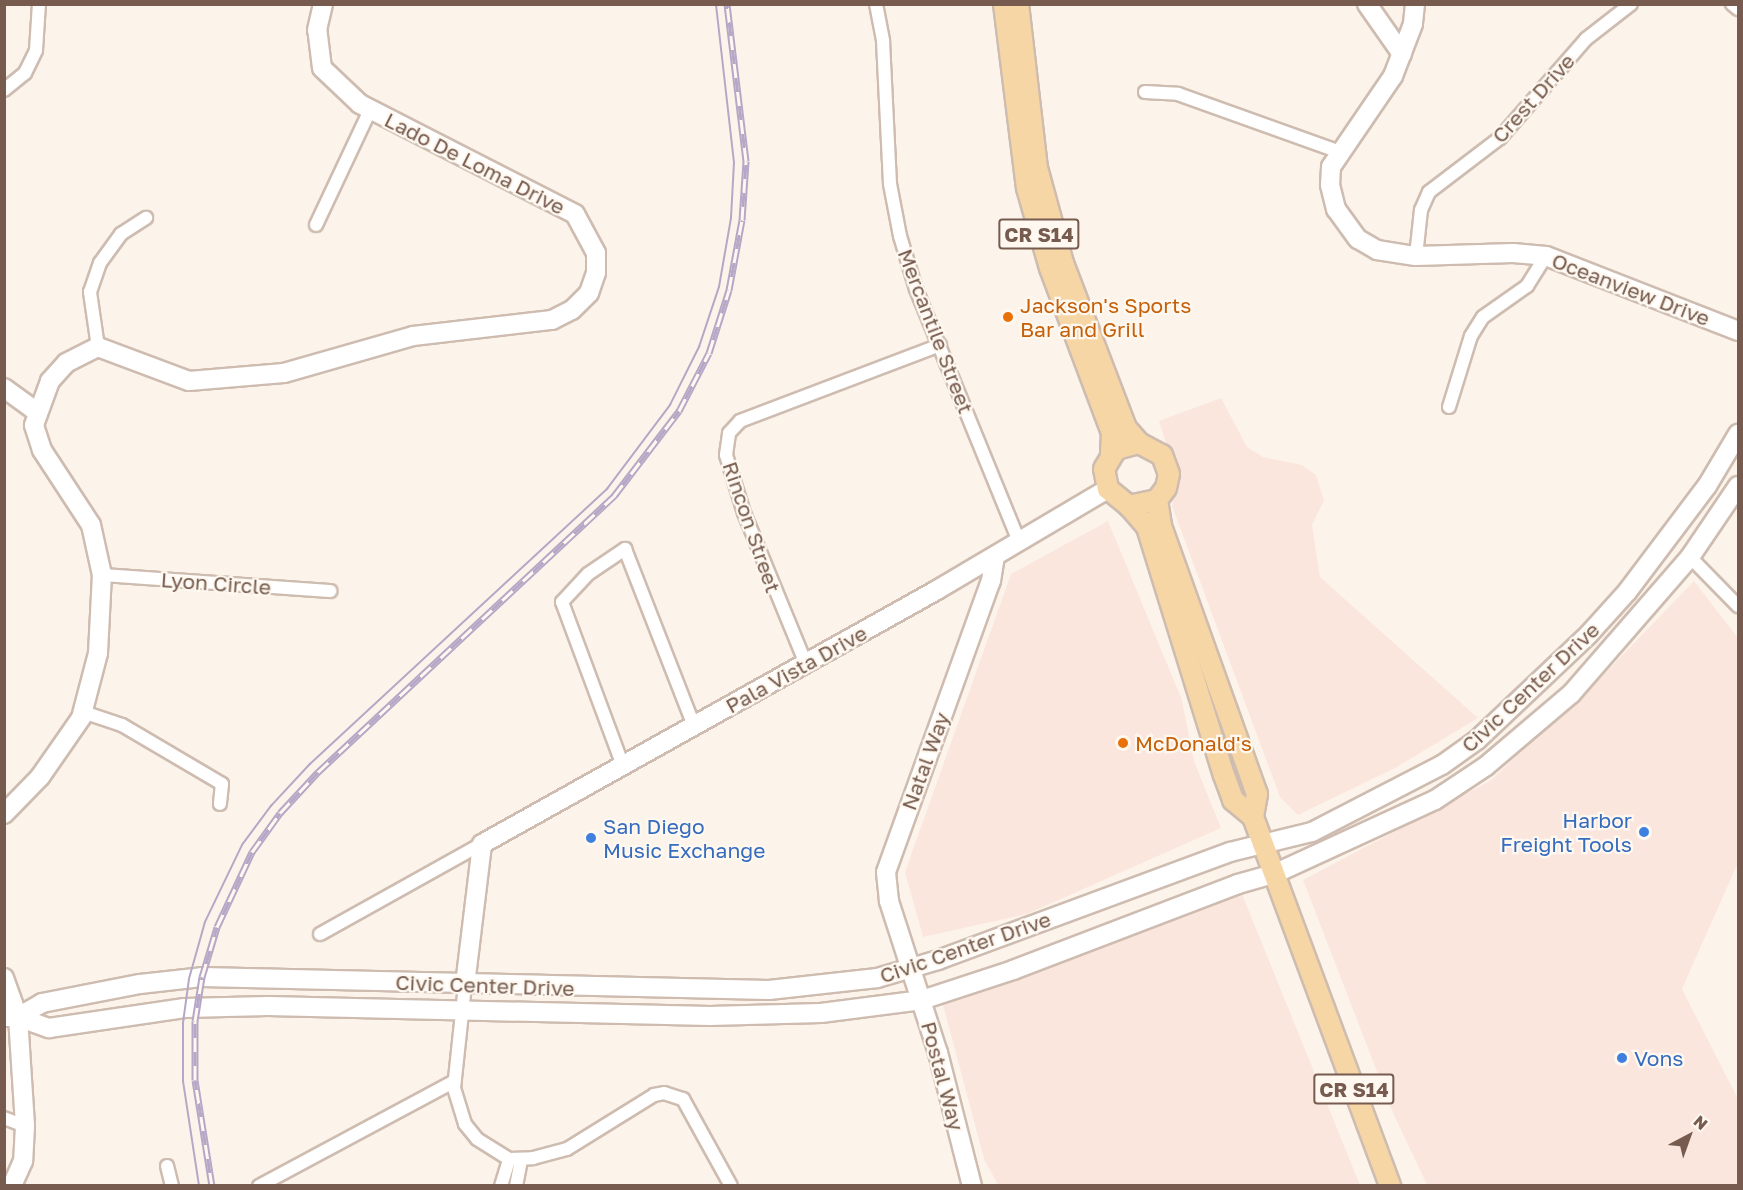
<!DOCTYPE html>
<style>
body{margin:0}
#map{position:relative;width:1743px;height:1190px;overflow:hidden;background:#fcf4ea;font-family:"Golos Text",sans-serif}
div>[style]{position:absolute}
.commercial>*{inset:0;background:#fbe6de}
.roads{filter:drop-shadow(2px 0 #cebcb0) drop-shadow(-2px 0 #cebcb0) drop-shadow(0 2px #cebcb0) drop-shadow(0 -2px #cebcb0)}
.street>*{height:12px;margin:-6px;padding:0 6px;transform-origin:6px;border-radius:6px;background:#fff}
.secondary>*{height:18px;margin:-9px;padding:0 9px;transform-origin:9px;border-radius:9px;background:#fff}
.primary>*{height:20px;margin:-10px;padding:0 10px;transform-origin:10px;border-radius:10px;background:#f7d6a6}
.tram>*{height:1.5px;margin:-0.75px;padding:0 0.75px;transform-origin:0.75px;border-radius:0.75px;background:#b7a7c6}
.rail>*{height:7px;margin-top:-3.5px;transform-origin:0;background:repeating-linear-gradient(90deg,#fef8f0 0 14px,#b7a7c6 0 28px);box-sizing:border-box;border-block:2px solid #b7a7c6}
.dots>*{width:16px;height:16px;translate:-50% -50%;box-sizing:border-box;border:3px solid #fef8f0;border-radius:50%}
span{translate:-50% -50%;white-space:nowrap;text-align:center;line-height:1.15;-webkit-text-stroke:4.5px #fef8f0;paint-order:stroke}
.shield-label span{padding:2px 4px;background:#fef8f0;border:2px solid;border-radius:4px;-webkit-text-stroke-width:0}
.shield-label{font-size:20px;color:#765b4e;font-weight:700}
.street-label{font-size:21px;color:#765b4e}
.food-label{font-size:21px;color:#c56008}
.left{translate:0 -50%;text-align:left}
.shop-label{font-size:21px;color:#366cbe}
.right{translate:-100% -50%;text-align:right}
.frame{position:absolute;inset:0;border:6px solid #765b4e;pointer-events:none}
.north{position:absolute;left:1659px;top:1106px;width:60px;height:60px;-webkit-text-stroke:4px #fef8f0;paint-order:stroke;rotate:41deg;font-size:16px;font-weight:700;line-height:24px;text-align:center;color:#765b4e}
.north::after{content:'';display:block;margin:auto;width:21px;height:27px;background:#765b4e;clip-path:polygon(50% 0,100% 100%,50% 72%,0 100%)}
</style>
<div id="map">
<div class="commercial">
<div style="clip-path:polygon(1221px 398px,1247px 447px,1263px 457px,1302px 465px,1316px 475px,1324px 500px,1312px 525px,1320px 577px,1478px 718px,1397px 767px,1298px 815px,1280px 797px,1172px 506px,1176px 474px,1159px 421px)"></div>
<div style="clip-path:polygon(1108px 521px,1182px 700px,1194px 761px,1221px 828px,1027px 914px,923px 937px,905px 872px,1011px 574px)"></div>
<div style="clip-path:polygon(1694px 581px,1738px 638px,1738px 863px,1682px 989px,1738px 1099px,1738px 1185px,1427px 1185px,1393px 1113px,1303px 880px,1490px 781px,1609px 669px)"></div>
<div style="clip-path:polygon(1242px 894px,1360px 1185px,998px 1185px,984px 1159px,942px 1001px)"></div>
</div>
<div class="roads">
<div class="street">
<div style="left:876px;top:4px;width:38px;rotate:79deg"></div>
<div style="left:883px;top:41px;width:143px;rotate:87.2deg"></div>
<div style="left:890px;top:184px;width:53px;rotate:79.1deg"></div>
<div style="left:900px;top:236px;width:55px;rotate:73.2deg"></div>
<div style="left:916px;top:289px;width:273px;rotate:67.8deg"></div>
<div style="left:1732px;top:4px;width:8px;rotate:40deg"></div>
<div style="left:4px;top:90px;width:27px;rotate:-39deg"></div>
<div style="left:25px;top:73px;width:25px;rotate:-64deg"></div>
<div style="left:36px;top:50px;width:46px;rotate:-86.3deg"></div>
<div style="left:1145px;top:92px;width:33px;rotate:3deg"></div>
<div style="left:1178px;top:94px;width:172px;rotate:19.7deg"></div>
<div style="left:316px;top:225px;width:127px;rotate:-64.8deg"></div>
<div style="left:1416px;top:256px;width:46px;rotate:-83.8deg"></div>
<div style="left:1421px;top:210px;width:20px;rotate:-66deg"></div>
<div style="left:1429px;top:192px;width:89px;rotate:-37.3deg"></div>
<div style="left:1500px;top:138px;width:131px;rotate:-49deg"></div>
<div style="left:1586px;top:39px;width:57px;rotate:-37.9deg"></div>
<div style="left:98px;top:347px;width:56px;rotate:-98.3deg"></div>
<div style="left:90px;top:292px;width:31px;rotate:-71deg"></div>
<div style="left:100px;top:263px;width:36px;rotate:-54deg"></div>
<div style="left:121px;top:234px;width:30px;rotate:-33deg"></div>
<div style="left:1449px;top:407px;width:74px;rotate:-72.8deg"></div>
<div style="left:1471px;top:336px;width:22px;rotate:-58deg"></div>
<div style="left:1483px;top:317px;width:54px;rotate:-35.2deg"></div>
<div style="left:1527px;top:286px;width:36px;rotate:-58deg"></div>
<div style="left:1690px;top:557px;width:69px;rotate:45.6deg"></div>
<div style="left:102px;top:575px;width:229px;rotate:4deg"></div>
<div style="left:806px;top:664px;width:163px;rotate:-112.3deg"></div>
<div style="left:744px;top:513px;width:61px;rotate:-107.2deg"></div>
<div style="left:726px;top:455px;width:22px;rotate:-82deg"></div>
<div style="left:729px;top:433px;width:16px;rotate:-47deg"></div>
<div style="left:740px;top:421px;width:214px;rotate:-20.8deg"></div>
<div style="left:83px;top:712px;width:41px;rotate:18.4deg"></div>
<div style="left:122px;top:725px;width:116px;rotate:30.5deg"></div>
<div style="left:222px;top:784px;width:20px;rotate:96deg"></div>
<div style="left:623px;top:766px;width:175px;rotate:-110.4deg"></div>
<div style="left:562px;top:602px;width:38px;rotate:-47deg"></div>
<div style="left:588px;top:574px;width:45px;rotate:-34deg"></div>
<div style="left:625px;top:549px;width:190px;rotate:68.7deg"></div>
<div style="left:320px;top:934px;width:185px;rotate:-29.1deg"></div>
<div style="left:465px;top:985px;width:104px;rotate:96.1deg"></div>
<div style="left:454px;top:1088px;width:38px;rotate:73deg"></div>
<div style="left:465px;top:1124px;width:19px;rotate:51deg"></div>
<div style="left:477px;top:1139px;width:38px;rotate:32deg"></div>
<div style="left:509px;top:1159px;width:24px;rotate:-2deg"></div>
<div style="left:533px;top:1158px;width:35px;rotate:-15deg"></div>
<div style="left:567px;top:1149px;width:102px;rotate:-31.8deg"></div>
<div style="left:654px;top:1095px;width:10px;rotate:-11deg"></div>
<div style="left:664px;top:1093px;width:20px;rotate:18deg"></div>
<div style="left:683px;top:1099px;width:99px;rotate:61.1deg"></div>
<div style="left:4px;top:1118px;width:22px;rotate:21deg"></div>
<div style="left:167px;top:1166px;width:21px;rotate:76deg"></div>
<div style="left:259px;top:1186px;width:222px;rotate:-28.2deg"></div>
<div style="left:501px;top:1186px;width:28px;rotate:-73deg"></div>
<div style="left:516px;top:1186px;width:26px;rotate:-79deg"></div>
</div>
<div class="secondary">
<div style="left:1367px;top:4px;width:61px;rotate:55deg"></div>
<div style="left:1415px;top:4px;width:20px;rotate:96deg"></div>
<div style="left:1413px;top:24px;width:56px;rotate:111deg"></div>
<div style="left:1393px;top:76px;width:110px;rotate:124.3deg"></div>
<div style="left:1331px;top:167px;width:18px;rotate:93deg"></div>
<div style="left:1330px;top:185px;width:25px;rotate:76deg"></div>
<div style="left:1336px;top:209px;width:37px;rotate:54deg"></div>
<div style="left:1358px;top:239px;width:22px;rotate:30deg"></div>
<div style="left:1377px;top:250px;width:39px;rotate:9deg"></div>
<div style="left:1416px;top:256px;width:97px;rotate:-1.8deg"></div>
<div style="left:1513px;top:253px;width:33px;rotate:5deg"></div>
<div style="left:1546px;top:256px;width:206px;rotate:21.3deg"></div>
<div style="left:4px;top:388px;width:41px;rotate:36deg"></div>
<div style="left:4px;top:814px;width:52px;rotate:-45.8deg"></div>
<div style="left:40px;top:777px;width:72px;rotate:-55.2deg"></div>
<div style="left:81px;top:718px;width:67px;rotate:-75.3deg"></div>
<div style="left:98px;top:653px;width:78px;rotate:-87.1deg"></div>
<div style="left:102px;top:575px;width:51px;rotate:-102.4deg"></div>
<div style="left:91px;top:525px;width:90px;rotate:-123.2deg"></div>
<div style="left:42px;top:450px;width:26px;rotate:-108deg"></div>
<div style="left:34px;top:425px;width:47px;rotate:-70deg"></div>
<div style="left:50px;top:381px;width:24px;rotate:-48deg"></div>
<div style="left:66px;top:363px;width:36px;rotate:-27deg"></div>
<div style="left:98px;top:347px;width:97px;rotate:20.5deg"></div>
<div style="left:189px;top:381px;width:95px;rotate:-4.8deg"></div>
<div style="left:284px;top:373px;width:134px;rotate:-16deg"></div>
<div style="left:413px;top:336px;width:140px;rotate:-6.6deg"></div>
<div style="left:552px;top:320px;width:22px;rotate:-27deg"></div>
<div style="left:572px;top:310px;width:24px;rotate:-45deg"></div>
<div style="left:589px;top:293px;width:21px;rotate:-71deg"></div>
<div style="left:596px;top:273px;width:20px;rotate:-90deg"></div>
<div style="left:596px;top:253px;width:44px;rotate:-118.3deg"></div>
<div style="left:575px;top:214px;width:242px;rotate:-152.9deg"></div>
<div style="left:360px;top:104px;width:52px;rotate:-136.5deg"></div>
<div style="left:322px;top:68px;width:38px;rotate:-97deg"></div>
<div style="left:317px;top:30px;width:27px;rotate:-77deg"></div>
<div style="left:4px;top:978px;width:41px;rotate:70.3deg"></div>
<div style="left:18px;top:1017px;width:109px;rotate:86.3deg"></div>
<div style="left:25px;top:1126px;width:35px;rotate:93deg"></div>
<div style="left:23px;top:1161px;width:27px;rotate:114deg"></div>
<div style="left:465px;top:985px;width:142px;rotate:-83.1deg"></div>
<div style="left:482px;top:844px;width:521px;rotate:-29.17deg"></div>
<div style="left:937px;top:590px;width:199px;rotate:-30.6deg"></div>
<div style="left:4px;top:1017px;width:14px"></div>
<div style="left:18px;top:1017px;width:33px;rotate:20deg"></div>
<div style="left:49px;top:1028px;width:137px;rotate:-8.4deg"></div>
<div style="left:185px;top:1008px;width:83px;rotate:-1.4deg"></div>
<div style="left:268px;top:1006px;width:442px;rotate:1.3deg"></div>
<div style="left:710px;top:1016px;width:111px;rotate:-1.5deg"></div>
<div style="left:821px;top:1013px;width:102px;rotate:-7.3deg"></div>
<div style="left:922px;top:1000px;width:96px;rotate:-18.2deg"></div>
<div style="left:1013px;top:970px;width:241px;rotate:-20.9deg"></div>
<div style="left:1238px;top:884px;width:37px;rotate:-16deg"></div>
<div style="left:1274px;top:874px;width:177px;rotate:-24.7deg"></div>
<div style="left:1435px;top:800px;width:61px;rotate:-33.7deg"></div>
<div style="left:1486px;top:766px;width:111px;rotate:-40.3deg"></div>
<div style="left:1571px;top:694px;width:181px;rotate:-49deg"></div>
<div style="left:1690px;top:557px;width:86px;rotate:-55.9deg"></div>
<div style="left:18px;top:1017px;width:28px;rotate:-30deg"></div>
<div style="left:42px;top:1003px;width:100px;rotate:-11deg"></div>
<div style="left:140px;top:984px;width:62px;rotate:-6.4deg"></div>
<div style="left:202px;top:977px;width:567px;rotate:1.31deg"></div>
<div style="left:769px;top:990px;width:109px;rotate:-6.3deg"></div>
<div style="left:877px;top:978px;width:64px;rotate:-16.4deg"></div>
<div style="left:938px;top:960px;width:311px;rotate:-20.3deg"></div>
<div style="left:1230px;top:852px;width:84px;rotate:-13.7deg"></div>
<div style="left:1312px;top:832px;width:146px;rotate:-27.3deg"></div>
<div style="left:1442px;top:765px;width:43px;rotate:-35.5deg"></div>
<div style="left:1477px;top:740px;width:154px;rotate:-43.4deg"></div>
<div style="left:1589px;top:634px;width:57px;rotate:-47.9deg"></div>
<div style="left:1627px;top:592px;width:133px;rotate:-53deg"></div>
<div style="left:1707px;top:486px;width:61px;rotate:-59.2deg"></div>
<div style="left:972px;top:1186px;width:137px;rotate:-104.3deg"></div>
<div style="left:938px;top:1053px;width:160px;rotate:-107.9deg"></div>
<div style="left:889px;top:901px;width:29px;rotate:-96deg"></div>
<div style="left:886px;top:872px;width:309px;rotate:-70.2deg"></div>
<div style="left:991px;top:581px;width:25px;rotate:-81deg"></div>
</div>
<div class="primary">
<div style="left:1004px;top:4px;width:185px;rotate:82.9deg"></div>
<div style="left:1027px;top:188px;width:83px;rotate:74deg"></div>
<div style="left:1050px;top:268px;width:176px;rotate:69.4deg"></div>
<div style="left:1112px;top:433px;width:21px;rotate:93deg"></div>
<div style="left:1018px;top:4px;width:165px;rotate:83.4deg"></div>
<div style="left:1037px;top:168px;width:98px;rotate:74.7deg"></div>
<div style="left:1063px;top:263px;width:177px;rotate:69.1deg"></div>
<div style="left:1126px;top:428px;width:20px;rotate:49deg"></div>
<div style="left:1139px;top:443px;width:26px;rotate:28deg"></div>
<div style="left:1162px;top:455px;width:20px;rotate:70deg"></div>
<div style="left:1169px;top:474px;width:14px;rotate:102deg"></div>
<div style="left:1166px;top:488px;width:15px;rotate:127deg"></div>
<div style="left:1157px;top:500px;width:29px;rotate:168deg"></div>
<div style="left:1129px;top:506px;width:27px;rotate:-141deg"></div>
<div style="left:1108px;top:489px;width:20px;rotate:-101deg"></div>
<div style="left:1104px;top:469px;width:23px;rotate:-59deg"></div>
<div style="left:1116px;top:449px;width:24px;rotate:-15deg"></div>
<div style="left:1157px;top:500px;width:26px;rotate:81deg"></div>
<div style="left:1161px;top:526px;width:285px;rotate:70.3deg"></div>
<div style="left:1257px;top:794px;width:23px;rotate:100deg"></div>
<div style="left:1129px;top:506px;width:28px;rotate:49deg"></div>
<div style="left:1147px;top:527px;width:260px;rotate:72.8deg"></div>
<div style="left:1224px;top:775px;width:27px;rotate:70deg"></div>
<div style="left:1233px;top:800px;width:26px;rotate:40deg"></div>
<div style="left:1253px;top:817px;width:394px;rotate:69.6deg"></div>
</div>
</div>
<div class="tram">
<div style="left:199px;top:1186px;width:105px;rotate:-98.7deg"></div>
<div style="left:183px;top:1082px;width:59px;rotate:-90deg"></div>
<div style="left:183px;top:1023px;width:44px;rotate:-82.2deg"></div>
<div style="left:189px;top:979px;width:59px;rotate:-74.3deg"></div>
<div style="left:205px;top:922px;width:85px;rotate:-64.3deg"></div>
<div style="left:242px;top:845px;width:49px;rotate:-53.4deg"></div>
<div style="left:271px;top:806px;width:57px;rotate:-47.1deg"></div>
<div style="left:310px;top:764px;width:405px;rotate:-42.8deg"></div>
<div style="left:607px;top:489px;width:105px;rotate:-53.1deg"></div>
<div style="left:670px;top:405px;width:65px;rotate:-63.4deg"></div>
<div style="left:699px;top:347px;width:63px;rotate:-71.6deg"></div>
<div style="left:719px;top:287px;width:70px;rotate:-80.1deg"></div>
<div style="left:731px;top:218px;width:55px;rotate:-86.9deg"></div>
<div style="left:734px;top:163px;width:160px;rotate:-96.5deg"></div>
</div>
<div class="rail">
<div style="left:212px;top:1186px;width:107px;rotate:-99.1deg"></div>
<div style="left:195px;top:1080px;width:59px;rotate:-90deg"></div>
<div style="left:195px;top:1021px;width:45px;rotate:-81deg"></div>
<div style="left:202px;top:977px;width:52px;rotate:-73.3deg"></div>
<div style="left:217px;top:927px;width:83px;rotate:-65deg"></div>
<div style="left:252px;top:852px;width:48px;rotate:-54.3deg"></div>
<div style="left:280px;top:813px;width:56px;rotate:-47.2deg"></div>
<div style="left:318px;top:772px;width:405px;rotate:-43deg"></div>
<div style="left:614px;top:496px;width:107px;rotate:-52.6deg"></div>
<div style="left:679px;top:411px;width:65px;rotate:-62.7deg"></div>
<div style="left:709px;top:353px;width:66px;rotate:-72.4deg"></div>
<div style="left:729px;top:290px;width:71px;rotate:-79.5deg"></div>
<div style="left:742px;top:220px;width:59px;rotate:-86.1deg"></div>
<div style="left:746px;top:161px;width:158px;rotate:-96.9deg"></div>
</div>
<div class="dots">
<div style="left:1008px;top:317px;background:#e8710a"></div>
<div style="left:1123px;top:743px;background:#e8710a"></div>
<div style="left:1644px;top:832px;background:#3f7fe0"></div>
<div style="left:591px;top:838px;background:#3f7fe0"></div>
<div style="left:1622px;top:1058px;background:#3f7fe0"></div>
</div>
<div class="shield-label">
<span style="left:1039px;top:234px">CR S14</span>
<span style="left:1354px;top:1089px">CR S14</span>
</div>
<div class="street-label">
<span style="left:1533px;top:98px;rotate:-48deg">Crest Drive</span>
<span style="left:475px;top:163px;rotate:27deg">Lado De Loma Drive</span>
<span style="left:1631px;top:289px;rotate:21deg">Oceanview Drive</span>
<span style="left:936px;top:331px;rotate:69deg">Mercantile Street</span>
<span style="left:752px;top:527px;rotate:71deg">Rincon Street</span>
<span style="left:216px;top:583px;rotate:4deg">Lyon Circle</span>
<span style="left:796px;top:669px;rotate:-29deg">Pala Vista Drive</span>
<span style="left:1530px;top:687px;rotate:-43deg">Civic Center Drive</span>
<span style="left:925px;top:761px;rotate:-70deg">Natal Way</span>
<span style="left:965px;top:947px;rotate:-19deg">Civic Center Drive</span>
<span style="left:485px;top:985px;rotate:2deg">Civic Center Drive</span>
<span style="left:943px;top:1076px;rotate:75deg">Postal Way</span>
</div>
<div class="food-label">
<span class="left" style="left:1020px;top:317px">Jackson's Sports<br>Bar and Grill</span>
<span class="left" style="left:1135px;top:743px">McDonald's</span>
</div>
<div class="shop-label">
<span class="right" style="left:1632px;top:832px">Harbor<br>Freight Tools</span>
<span class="left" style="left:603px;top:838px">San Diego<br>Music Exchange</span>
<span class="left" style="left:1634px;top:1058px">Vons</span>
</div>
<div class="frame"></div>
<div class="north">N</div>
</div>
